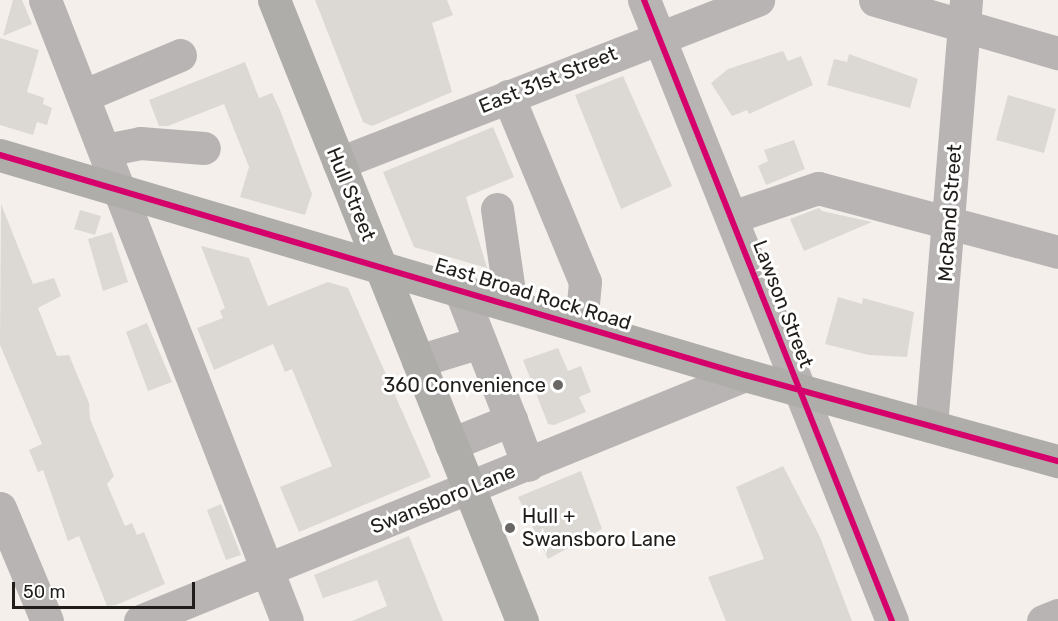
<!DOCTYPE html>
<style>
body{margin:0}
#map{position:relative;width:1058px;height:621px;overflow:hidden;background:#f4efeb;font-family:Rubik,sans-serif}
div>[style]{position:absolute}
.building>*{inset:0;background:#dcd8d4}
.minor>*{height:33px;margin:-16.5px;padding:0 16.5px;transform-origin:16.5px;border-radius:16.5px;background:#b7b4b3}
.major>*{height:33px;margin:-16.5px;padding:0 16.5px;transform-origin:16.5px;border-radius:16.5px;background:#afadaa}
.cycleway>*{height:6px;margin:-3px;padding:0 3px;transform-origin:3px;border-radius:3px;background:#d6006c}
.dots>*{width:16px;height:16px;translate:-50% -50%;box-sizing:border-box;border:3px solid #fff;border-radius:50%}
span{translate:-50% -50%;white-space:nowrap;text-align:center;line-height:1.15;-webkit-text-stroke:6px #fff;paint-order:stroke}
.street-label{font-size:20px;color:#201d1a}
.poi-label{font-size:20px;color:#201d1a}
.right{translate:-100% -50%;text-align:right}
.left{translate:0 -50%;text-align:left}
.scale{position:absolute;left:12px;top:582px;width:183px;height:27px;box-sizing:border-box;border:3px solid #201d1a;border-top:0;padding-left:8px;font-size:18px;line-height:21px;white-space:nowrap;color:#201d1a;-webkit-text-stroke:4px #fff;paint-order:stroke}
</style>
<div id="map">
<div class="building">
<div style="clip-path:polygon(13px 0,22px 0,32px 24px,3px 36px)"></div>
<div style="clip-path:polygon(315px 0,447px 0,453px 15px,432px 23px,452px 92px,372px 126px,363px 122px)"></div>
<div style="clip-path:polygon(0 38px,39px 50px,27px 92px,44px 98px,43px 104px,52px 108px,47px 125px,37px 122px,33px 135px,0 125px)"></div>
<div style="clip-path:polygon(783px 51px,788px 61px,801px 56px,813px 85px,749px 114px,747px 110px,732px 116px,711px 83px,728px 69px)"></div>
<div style="clip-path:polygon(849px 54px,918px 79px,910px 108px,827px 85px,834px 59px,847px 62px)"></div>
<div style="clip-path:polygon(245px 62px,259px 98px,272px 93px,280px 110px,312px 194px,305px 215px,240px 197px,249px 167px,224px 104px,168px 126px,159px 126px,149px 100px)"></div>
<div style="clip-path:polygon(623px 76px,672px 186px,621px 209px,575px 95px)"></div>
<div style="clip-path:polygon(1008px 95px,1056px 109px,1044px 153px,996px 140px)"></div>
<div style="clip-path:polygon(493px 127px,514px 177px,466px 197px,487px 268px,414px 247px,383px 172px)"></div>
<div style="clip-path:polygon(794px 140px,805px 169px,766px 185px,758px 166px,768px 161px,764px 150px)"></div>
<div style="clip-path:polygon(1px 204px,33px 284px,54px 278px,61px 296px,38px 308px,57px 356px,69px 355px,89px 403px,90px 419px,114px 476px,107px 484px,125px 526px,132px 523px,137px 535px,144px 532px,165px 584px,116px 605px,107px 606px,79px 536px,68px 541px,43px 470px,38px 472px,29px 450px,42px 444px,0 345px)"></div>
<div style="clip-path:polygon(819px 208px,822px 211px,872px 222px,804px 251px,790px 219px)"></div>
<div style="clip-path:polygon(80px 210px,101px 216px,95px 235px,74px 229px)"></div>
<div style="clip-path:polygon(112px 232px,128px 282px,103px 291px,88px 239px)"></div>
<div style="clip-path:polygon(201px 246px,249px 258px,268px 306px,328px 282px,348px 288px,431px 477px,299px 532px,280px 487px,332px 466px,292px 369px,285px 372px,273px 344px,214px 370px,197px 328px,223px 318px,220px 311px,225px 308px)"></div>
<div style="clip-path:polygon(838px 297px,862px 304px,863px 298px,914px 312px,907px 357px,869px 355px,825px 344px)"></div>
<div style="clip-path:polygon(147px 323px,172px 382px,148px 391px,126px 332px)"></div>
<div style="clip-path:polygon(558px 348px,568px 371px,581px 366px,591px 392px,579px 397px,586px 412px,554px 425px,548px 424px,523px 360px)"></div>
<div style="clip-path:polygon(783px 466px,820px 537px,852px 621px,726px 621px,708px 577px,764px 559px,736px 487px)"></div>
<div style="clip-path:polygon(581px 471px,602px 529px,548px 559px,518px 497px)"></div>
<div style="clip-path:polygon(221px 504px,241px 555px,226px 560px,207px 510px)"></div>
<div style="clip-path:polygon(409px 536px,443px 621px,352px 621px,387px 606px,377px 580px,323px 598px,314px 575px)"></div>
</div>
<div class="minor">
<div style="left:45px;top:0;width:666px;rotate:68.71deg"></div>
<div style="left:644px;top:0;width:669px;rotate:68.23deg"></div>
<div style="left:875px;top:0;width:191px;rotate:16.2deg"></div>
<div style="left:85px;top:95px;width:103px;rotate:-22.8deg"></div>
<div style="left:508px;top:96px;width:201px;rotate:67.5deg"></div>
<div style="left:585px;top:282px;width:43px;rotate:95.3deg"></div>
<div style="left:105px;top:150px;width:36px;rotate:-11deg"></div>
<div style="left:140px;top:143px;width:64px;rotate:4.5deg"></div>
<div style="left:339px;top:163px;width:450px;rotate:-21.3deg"></div>
<div style="left:497px;top:209px;width:97px;rotate:81.7deg"></div>
<div style="left:732px;top:217px;width:91px;rotate:-18.6deg"></div>
<div style="left:818px;top:188px;width:248px;rotate:14.9deg"></div>
<div style="left:460px;top:290px;width:140px;rotate:68.6deg"></div>
<div style="left:418px;top:361px;width:65px;rotate:-17deg"></div>
<div style="left:931px;top:426px;width:427px;rotate:-85.3deg"></div>
<div style="left:451px;top:444px;width:65px;rotate:-21.8deg"></div>
<div style="left:511px;top:420px;width:48px;rotate:69.3deg"></div>
<div style="left:0;top:508px;width:122px;rotate:67.4deg"></div>
<div style="left:140px;top:621px;width:653px;rotate:-22.13deg"></div>
<div style="left:1043px;top:621px;width:16px;rotate:-22deg"></div>
</div>
<div class="major">
<div style="left:274px;top:0;width:669px;rotate:68.23deg"></div>
<div style="left:0;top:155px;width:777px;rotate:16.45deg"></div>
<div style="left:745px;top:375px;width:325px;rotate:15.4deg"></div>
</div>
<div class="cycleway">
<div style="left:644px;top:0;width:669px;rotate:68.23deg"></div>
<div style="left:0;top:155px;width:777px;rotate:16.45deg"></div>
<div style="left:745px;top:375px;width:325px;rotate:15.4deg"></div>
</div>
<div class="dots">
<div style="left:558px;top:385px;background:#6a6663"></div>
<div style="left:510px;top:528px;background:#6a6663"></div>
</div>
<div class="street-label">
<span style="left:548px;top:80px;rotate:-22deg">East 31st Street</span>
<span style="left:351px;top:194px;rotate:68deg">Hull Street</span>
<span style="left:950px;top:213px;rotate:-86deg">McRand Street</span>
<span style="left:533px;top:294px;rotate:17deg">East Broad Rock Road</span>
<span style="left:783px;top:304px;rotate:69deg">Lawson Street</span>
<span style="left:443px;top:499px;rotate:-22deg">Swansboro Lane</span>
</div>
<div class="poi-label">
<span class="right" style="left:546px;top:385px">360 Convenience</span>
<span class="left" style="left:522px;top:528px">Hull +<br>Swansboro Lane</span>
</div>
<div class="scale">50 m</div>
</div>
